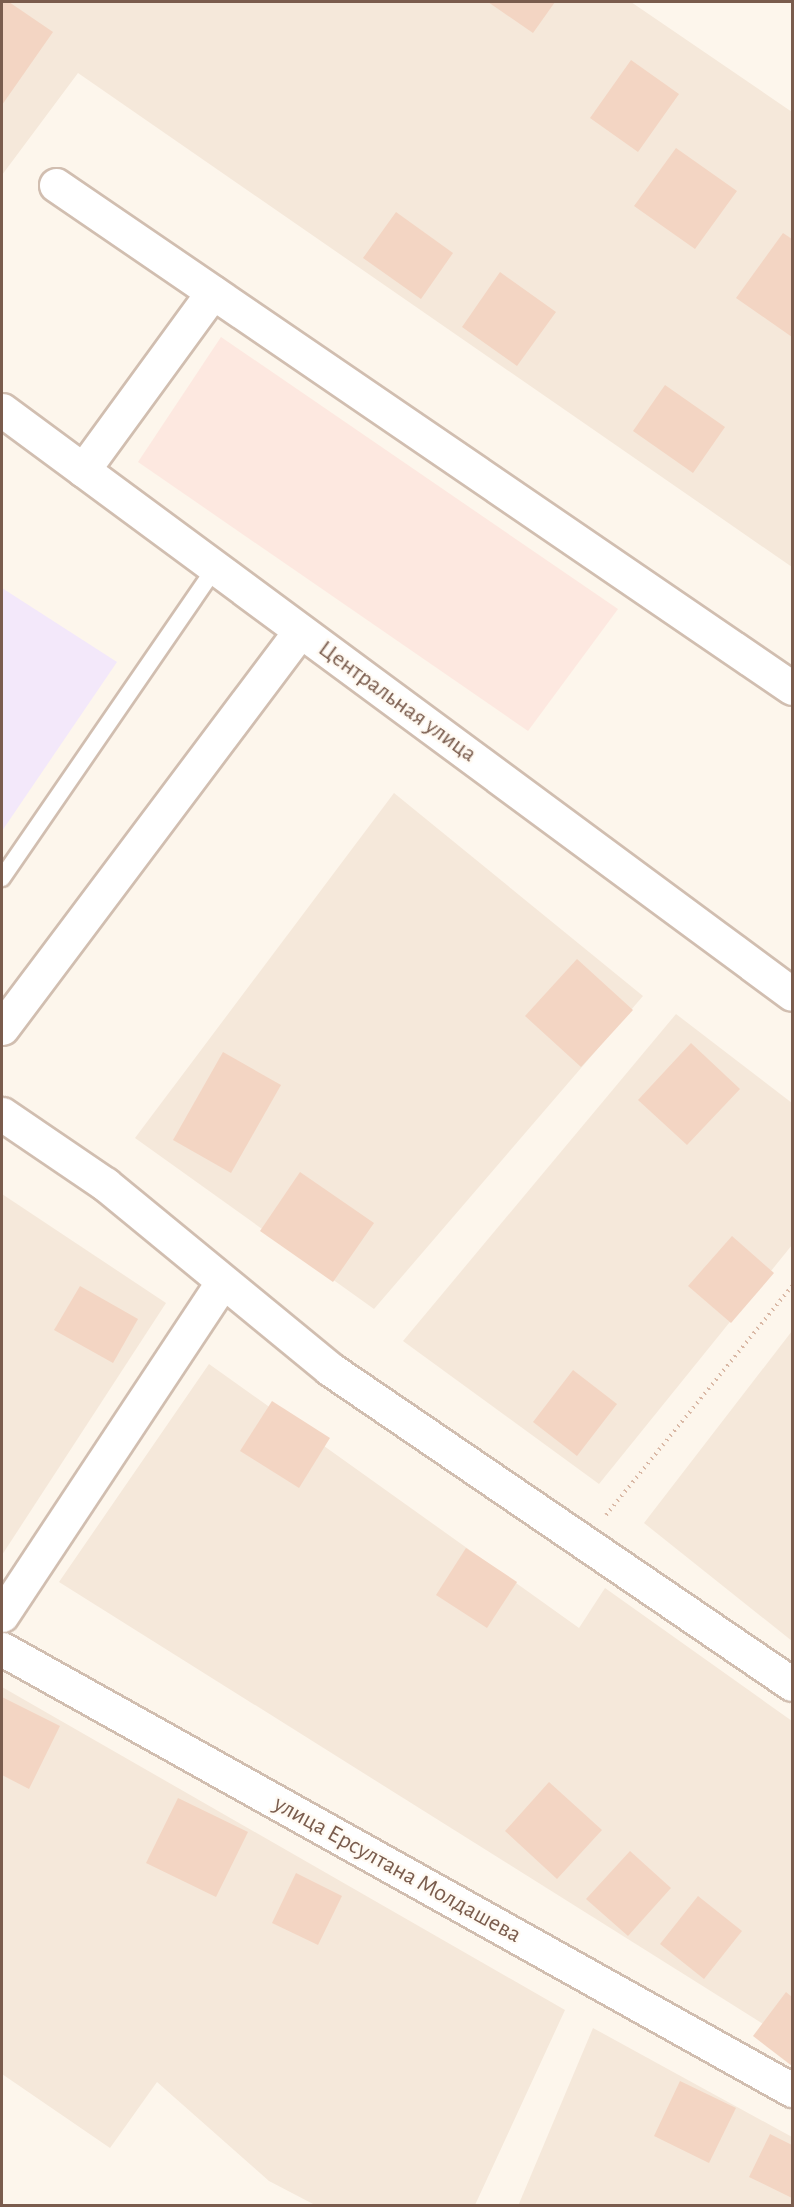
<!DOCTYPE html>
<meta charset="utf-8">
<style>
body{margin:0}
#map{position:relative;width:794px;height:2207px;overflow:hidden;background:#fdf6ec;font-family:"Alegreya Sans",sans-serif}
div>[style]{position:absolute}
.residential>*{inset:0;background:#f5e8da}
.commercial>*{inset:0;background:#fde8e0}
.education>*{inset:0;background:#f3e8fa}
.building>*{inset:0;background:#f3d5c3}
.path>*{height:4px;margin-top:-2px;transform-origin:0;background:repeating-linear-gradient(90deg,#d9b8a5 0 1.5px,transparent 0 6px)}
.roads{filter:drop-shadow(2px 0 #d1beb0) drop-shadow(-2px 0 #d1beb0) drop-shadow(0 2px #d1beb0) drop-shadow(0 -2px #d1beb0)}
.service>*{height:16px;margin:-8px;padding:0 8px;transform-origin:8px;border-radius:8px;background:#fff}
.minor>*{height:33px;margin:-16.5px;padding:0 16.5px;transform-origin:16.5px;border-radius:16.5px;background:#fff}
span{translate:-50% -50%;white-space:nowrap;text-align:center;line-height:1.15;-webkit-text-stroke:4.5px #fffaf3;paint-order:stroke}
.street-label{font-size:24px;color:#7a5c4d}
.frame{position:absolute;inset:0;border:3px solid #7a5c4d;pointer-events:none}
</style>
<div id="map">
<div class="residential">
<div style="clip-path:polygon(2px 2px,631px 2px,792px 112px,792px 567px,78px 73px,2px 175px)"></div>
<div style="clip-path:polygon(394px 793px,643px 996px,374px 1309px,135px 1138px)"></div>
<div style="clip-path:polygon(676px 1014px,792px 1103px,792px 1245px,599px 1484px,403px 1341px)"></div>
<div style="clip-path:polygon(2px 1194px,166px 1303px,2px 1555px)"></div>
<div style="clip-path:polygon(792px 1331px,792px 1641px,644px 1523px)"></div>
<div style="clip-path:polygon(209px 1364px,579px 1628px,605px 1588px,792px 1721px,792px 2042px,59px 1582px)"></div>
<div style="clip-path:polygon(2px 1687px,565px 2010px,475px 2205px,315px 2205px,269px 2181px,157px 2082px,110px 2148px,2px 2074px)"></div>
<div style="clip-path:polygon(593px 2028px,792px 2137px,792px 2205px,518px 2206px)"></div>
</div>
<div class="commercial">
<div style="clip-path:polygon(221px 337px,618px 609px,528px 731px,138px 462px)"></div>
</div>
<div class="education">
<div style="clip-path:polygon(2px 588px,117px 662px,2px 831px)"></div>
</div>
<div class="building">
<div style="clip-path:polygon(2px 2px,9px 2px,53px 32px,2px 105px)"></div>
<div style="clip-path:polygon(488px 2px,555px 2px,533px 33px)"></div>
<div style="clip-path:polygon(631px 60px,679px 94px,638px 152px,590px 118px)"></div>
<div style="clip-path:polygon(676px 148px,737px 191px,695px 249px,634px 206px)"></div>
<div style="clip-path:polygon(396px 212px,453px 253px,421px 299px,363px 258px)"></div>
<div style="clip-path:polygon(783px 233px,792px 239px,792px 337px,736px 298px)"></div>
<div style="clip-path:polygon(500px 272px,556px 312px,517px 366px,462px 327px)"></div>
<div style="clip-path:polygon(665px 385px,725px 427px,693px 473px,633px 431px)"></div>
<div style="clip-path:polygon(577px 959px,633px 1010px,581px 1067px,525px 1016px)"></div>
<div style="clip-path:polygon(691px 1043px,740px 1089px,687px 1145px,638px 1100px)"></div>
<div style="clip-path:polygon(223px 1052px,281px 1085px,231px 1173px,173px 1140px)"></div>
<div style="clip-path:polygon(300px 1172px,374px 1223px,333px 1282px,260px 1231px)"></div>
<div style="clip-path:polygon(732px 1236px,774px 1273px,731px 1323px,688px 1286px)"></div>
<div style="clip-path:polygon(80px 1286px,138px 1319px,113px 1363px,54px 1330px)"></div>
<div style="clip-path:polygon(573px 1370px,617px 1404px,577px 1456px,533px 1422px)"></div>
<div style="clip-path:polygon(272px 1401px,330px 1438px,299px 1488px,240px 1451px)"></div>
<div style="clip-path:polygon(466px 1548px,517px 1582px,487px 1628px,436px 1595px)"></div>
<div style="clip-path:polygon(2px 1697px,60px 1726px,29px 1789px,2px 1775px)"></div>
<div style="clip-path:polygon(549px 1782px,602px 1830px,557px 1879px,505px 1831px)"></div>
<div style="clip-path:polygon(178px 1798px,248px 1832px,216px 1897px,146px 1863px)"></div>
<div style="clip-path:polygon(630px 1851px,671px 1888px,628px 1936px,586px 1899px)"></div>
<div style="clip-path:polygon(296px 1873px,342px 1896px,318px 1945px,272px 1923px)"></div>
<div style="clip-path:polygon(698px 1896px,742px 1931px,704px 1979px,660px 1944px)"></div>
<div style="clip-path:polygon(786px 1992px,792px 1997px,792px 2066px,753px 2036px)"></div>
<div style="clip-path:polygon(680px 2081px,736px 2108px,709px 2163px,654px 2136px)"></div>
<div style="clip-path:polygon(770px 2134px,792px 2145px,792px 2198px,749px 2177px)"></div>
</div>
<div class="path">
<div style="left:606px;top:1515px;width:295px;rotate:-50.9deg"></div>
</div>
<div class="roads">
<div class="service">
<div style="left:2px;top:878px;width:376px;rotate:-55.5deg"></div>
</div>
<div class="minor">
<div style="left:56px;top:185px;width:891px;rotate:34.35deg"></div>
<div style="left:2px;top:410px;width:982px;rotate:36.47deg"></div>
<div style="left:83px;top:470px;width:220px;rotate:-53.9deg"></div>
<div style="left:2px;top:1028px;width:496px;rotate:-53.1deg"></div>
<div style="left:2px;top:1114px;width:125px;rotate:34.2deg"></div>
<div style="left:105px;top:1184px;width:291px;rotate:39.4deg"></div>
<div style="left:330px;top:1369px;width:559px;rotate:34.29deg"></div>
<div style="left:2px;top:1615px;width:398px;rotate:-56.5deg"></div>
<div style="left:2px;top:1649px;width:905px;rotate:29.17deg"></div>
</div>
</div>
<div class="street-label">
<span style="left:397px;top:702px;rotate:36deg">Центральная улица</span>
<span style="left:397px;top:1870px;rotate:29deg">улица Ерсултана Молдашева</span>
</div>
<div class="frame"></div>
</div>
